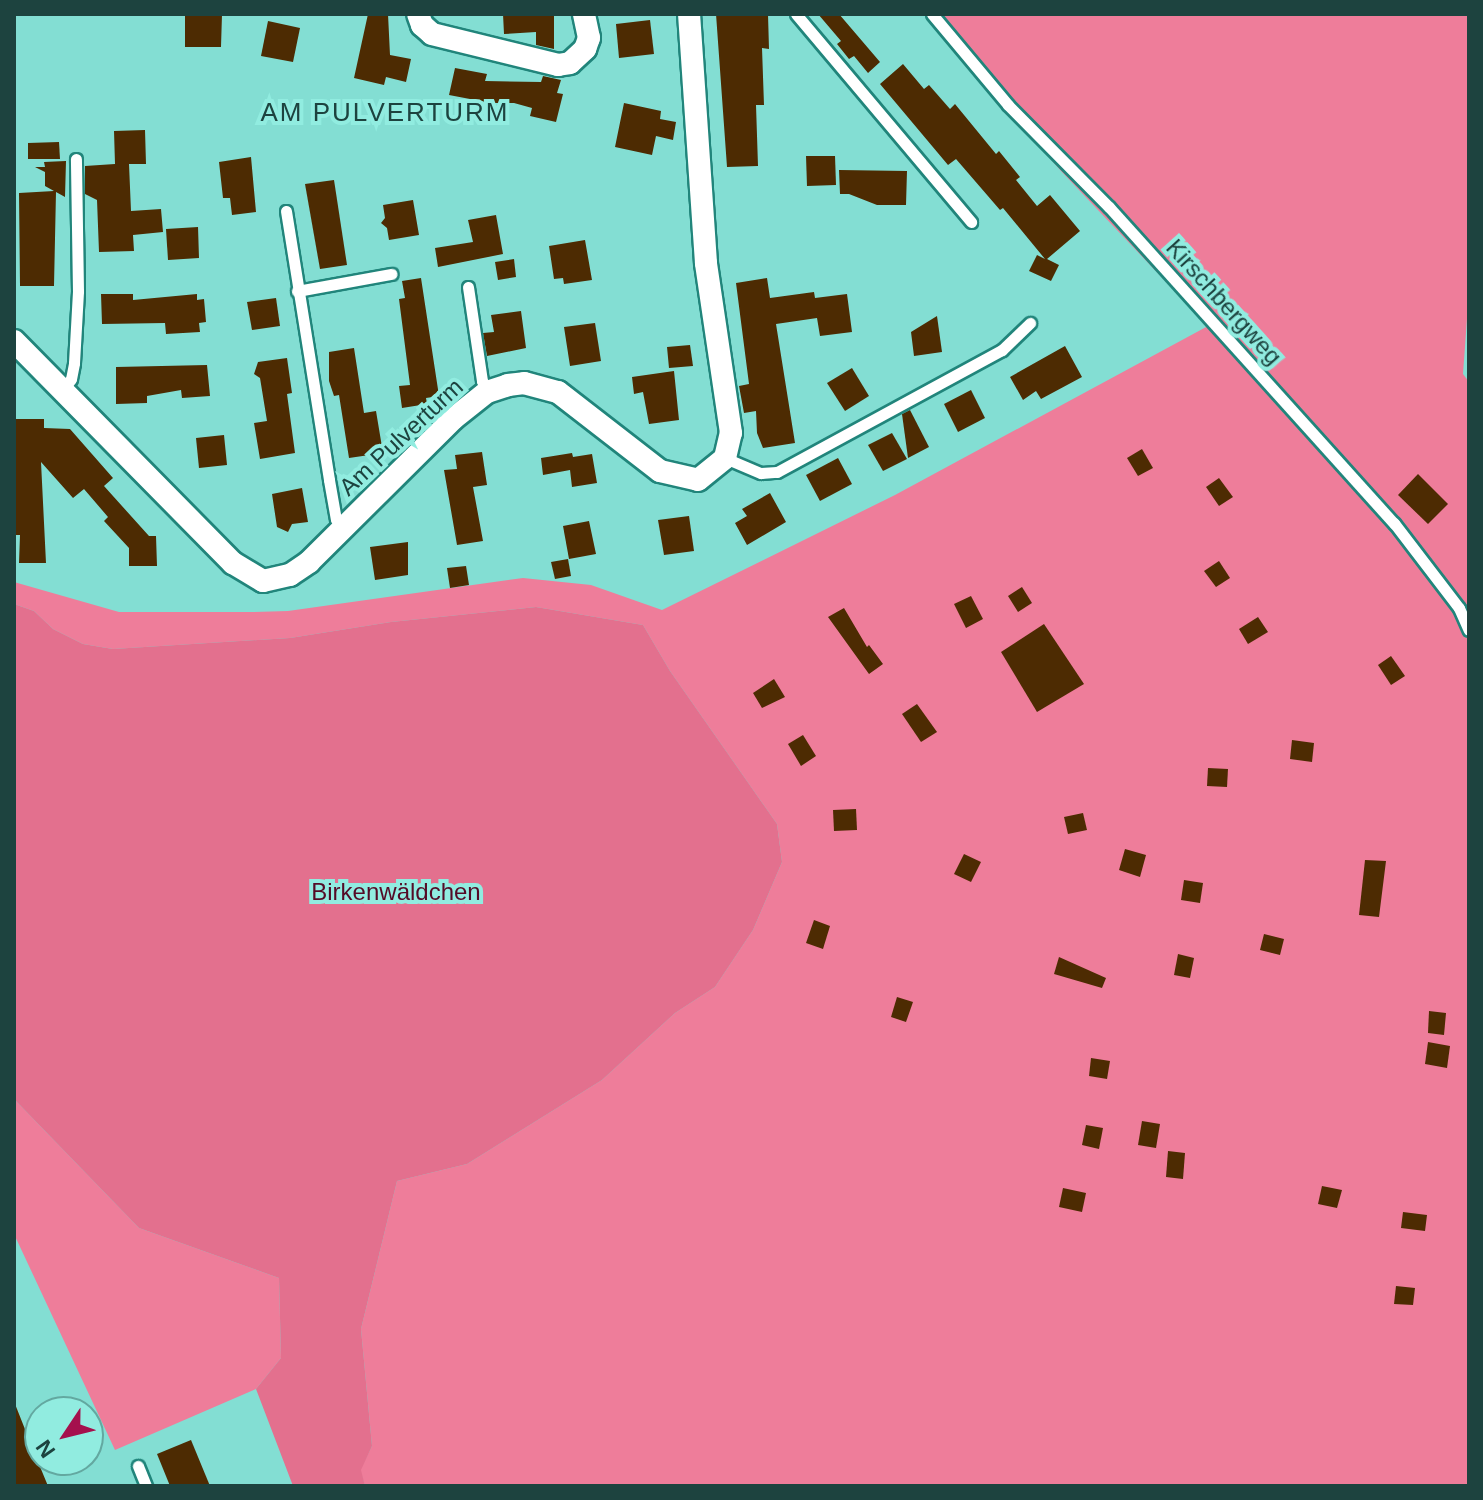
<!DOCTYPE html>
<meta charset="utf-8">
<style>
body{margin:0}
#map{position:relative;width:1483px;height:1500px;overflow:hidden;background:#83ded3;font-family:Arial,sans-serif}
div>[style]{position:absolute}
.green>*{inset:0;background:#ee7d9a}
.forest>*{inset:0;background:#e3708e}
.building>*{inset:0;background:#4d2b02}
.roads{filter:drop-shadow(2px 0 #21857b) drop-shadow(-2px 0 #21857b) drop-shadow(0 2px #21857b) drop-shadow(0 -2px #21857b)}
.lane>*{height:11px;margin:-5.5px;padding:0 5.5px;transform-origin:5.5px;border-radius:5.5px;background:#fff}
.street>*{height:22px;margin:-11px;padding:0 11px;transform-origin:11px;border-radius:11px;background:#fff}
span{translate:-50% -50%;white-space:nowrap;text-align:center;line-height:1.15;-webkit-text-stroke:8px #91ece0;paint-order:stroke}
.street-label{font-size:24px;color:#1d433f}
.park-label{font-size:24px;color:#540b26}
.neighbourhood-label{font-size:26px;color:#1d433f;letter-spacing:2px}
.frame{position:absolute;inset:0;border:16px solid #1d433f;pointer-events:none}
.north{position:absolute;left:24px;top:1396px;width:80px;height:80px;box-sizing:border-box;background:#91ece0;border:2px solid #63a8a0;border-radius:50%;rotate:235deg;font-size:22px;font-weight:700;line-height:32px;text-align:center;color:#1d433f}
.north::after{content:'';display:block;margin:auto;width:28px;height:36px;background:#a5104d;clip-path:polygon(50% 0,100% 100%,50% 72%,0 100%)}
</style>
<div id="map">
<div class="green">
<div style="clip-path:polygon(925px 14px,1469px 14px,1469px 291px,1463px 374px,1469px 382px,1469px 1486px,365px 1486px,360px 1470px,372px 1446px,361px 1329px,397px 1181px,467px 1164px,602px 1080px,675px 1013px,715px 987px,753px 930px,782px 862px,777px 824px,670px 671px,643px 625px,536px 607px,391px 622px,290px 638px,113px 649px,83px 644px,53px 629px,34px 611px,14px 604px,14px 582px,119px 612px,254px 612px,288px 611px,523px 578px,591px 585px,662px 610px,895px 495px,1208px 326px,1061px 171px)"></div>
<div style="clip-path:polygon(14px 1099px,139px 1228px,279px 1278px,281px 1358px,256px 1389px,115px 1450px,14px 1234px)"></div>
</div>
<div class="forest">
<div style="clip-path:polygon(14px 604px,34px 611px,53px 629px,83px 644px,113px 649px,290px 638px,391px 622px,536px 607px,643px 625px,670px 671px,777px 824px,782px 862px,753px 930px,715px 987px,675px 1013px,602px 1080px,467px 1164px,397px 1181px,361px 1329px,372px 1446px,361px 1470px,365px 1486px,293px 1486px,256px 1389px,281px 1358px,279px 1278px,139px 1228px,14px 1099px)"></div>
</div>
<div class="building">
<div style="clip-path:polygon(185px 14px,222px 14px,221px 47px,185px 47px)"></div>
<div style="clip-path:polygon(368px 14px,388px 14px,390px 55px,411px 59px,406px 82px,386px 77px,384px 85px,354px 78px)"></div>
<div style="clip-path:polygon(503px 14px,554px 14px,554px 49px,536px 45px,536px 32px,504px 34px)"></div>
<div style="clip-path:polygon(716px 14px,768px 14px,769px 49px,762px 48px,764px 105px,756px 105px,758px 166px,727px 167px)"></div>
<div style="clip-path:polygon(818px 14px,839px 14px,880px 62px,868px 73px,854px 56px,849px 59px,837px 44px,841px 41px)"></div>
<div style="clip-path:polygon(650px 20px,654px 54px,619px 58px,616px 24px)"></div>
<div style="clip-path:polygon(268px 21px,300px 28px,293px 62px,261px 56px)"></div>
<div style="clip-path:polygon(903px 64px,924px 89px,929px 85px,950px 109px,955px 104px,996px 154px,999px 151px,1020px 177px,1016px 180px,1037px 206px,1050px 195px,1080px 231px,1047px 259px,1059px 265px,1051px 281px,1029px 271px,1037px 255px,1045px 259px,1003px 208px,1000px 210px,956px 159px,948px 165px,880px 84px)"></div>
<div style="clip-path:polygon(455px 68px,487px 74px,485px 81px,541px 82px,543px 76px,561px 80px,557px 93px,563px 94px,556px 122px,530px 116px,532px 108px,514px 103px,491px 103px,449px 95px)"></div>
<div style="clip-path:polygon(624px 103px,661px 111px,660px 119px,676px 122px,673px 140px,656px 136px,652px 155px,615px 147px)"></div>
<div style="clip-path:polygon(145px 130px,146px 164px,129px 164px,131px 211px,161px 209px,163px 232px,133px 235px,134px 251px,99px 252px,97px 200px,85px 194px,85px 166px,115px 164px,114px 131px)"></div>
<div style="clip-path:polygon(59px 142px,60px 159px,28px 159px,28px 143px)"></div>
<div style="clip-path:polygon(806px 156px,835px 156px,836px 185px,807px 186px)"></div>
<div style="clip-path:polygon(251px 157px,256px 212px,232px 215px,230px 198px,223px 198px,219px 162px)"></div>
<div style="clip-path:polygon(66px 161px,65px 197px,56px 192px,54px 286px,20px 286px,19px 193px,54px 191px,45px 186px,45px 172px,35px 167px,45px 167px,44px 162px)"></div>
<div style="clip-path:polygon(839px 170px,907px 171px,906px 205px,877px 205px,849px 194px,840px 194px)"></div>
<div style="clip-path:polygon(334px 180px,347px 265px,320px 269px,305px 184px)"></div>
<div style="clip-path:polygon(413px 200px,419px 235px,389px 240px,387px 228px,381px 223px,385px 218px,383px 205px)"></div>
<div style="clip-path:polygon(496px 215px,503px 254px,438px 267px,435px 248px,473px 242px,468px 220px)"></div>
<div style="clip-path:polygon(198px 227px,199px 258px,168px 260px,166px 229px)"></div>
<div style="clip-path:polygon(585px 240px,592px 280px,564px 284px,563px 278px,554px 279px,549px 246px)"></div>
<div style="clip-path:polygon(514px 259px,516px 277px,498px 280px,495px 262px)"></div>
<div style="clip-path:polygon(421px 278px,439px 396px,426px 398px,427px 404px,402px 408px,399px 386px,410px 385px,399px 299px,405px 298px,402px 281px)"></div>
<div style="clip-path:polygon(767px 278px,770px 298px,814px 292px,815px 298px,847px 294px,852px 332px,820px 336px,817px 318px,776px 324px,795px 443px,763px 448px,757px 433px,756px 411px,744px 413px,739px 386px,749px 384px,736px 283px)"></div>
<div style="clip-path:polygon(101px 294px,133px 294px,133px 300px,197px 294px,197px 300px,204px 299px,206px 322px,199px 323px,200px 332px,166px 334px,165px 323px,102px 324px)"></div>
<div style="clip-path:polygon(276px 298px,280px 326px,252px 330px,247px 302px)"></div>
<div style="clip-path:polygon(521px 311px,526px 348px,487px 356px,483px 333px,494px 332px,491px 315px)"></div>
<div style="clip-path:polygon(937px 316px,942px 352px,914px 356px,911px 332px)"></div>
<div style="clip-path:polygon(595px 323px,601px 361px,570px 366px,564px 327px)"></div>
<div style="clip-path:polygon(690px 345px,693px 366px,669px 368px,667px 347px)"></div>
<div style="clip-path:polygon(1065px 346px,1082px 377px,1041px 399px,1036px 391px,1023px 400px,1010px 377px)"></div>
<div style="clip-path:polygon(354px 348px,364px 413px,376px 411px,383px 453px,349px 458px,339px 395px,334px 396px,329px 381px,329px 352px)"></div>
<div style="clip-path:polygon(287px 358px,292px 393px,287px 394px,295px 453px,260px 459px,254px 423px,267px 421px,260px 378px,254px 374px,258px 362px)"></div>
<div style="clip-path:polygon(207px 365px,210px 396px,182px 398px,181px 390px,147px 396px,147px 403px,116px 404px,116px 367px)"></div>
<div style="clip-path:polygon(852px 368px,869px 396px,845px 411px,827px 383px)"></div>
<div style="clip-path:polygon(674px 371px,679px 420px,649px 424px,643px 392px,634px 394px,632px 377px)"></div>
<div style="clip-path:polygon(971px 390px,985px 418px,958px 432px,944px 404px)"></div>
<div style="clip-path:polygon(910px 410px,929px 447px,908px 458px,902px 414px)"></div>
<div style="clip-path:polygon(14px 419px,44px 419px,44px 428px,70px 429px,113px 478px,104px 486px,149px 536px,156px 536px,157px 566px,129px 566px,129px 548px,104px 521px,108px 517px,84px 489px,73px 498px,41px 462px,46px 563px,19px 563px,20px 535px,14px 535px)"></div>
<div style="clip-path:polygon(892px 433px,907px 459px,883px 471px,868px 445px)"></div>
<div style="clip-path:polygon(224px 435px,227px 465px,199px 468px,196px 438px)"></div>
<div style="clip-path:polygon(1142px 449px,1153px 468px,1138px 476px,1127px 458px)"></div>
<div style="clip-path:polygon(482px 452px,487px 485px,473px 487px,483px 541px,457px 545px,444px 470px,457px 469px,455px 455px)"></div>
<div style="clip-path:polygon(572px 453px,573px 457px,592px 454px,597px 483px,572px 487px,570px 470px,543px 475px,541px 458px)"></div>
<div style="clip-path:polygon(838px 458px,852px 484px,820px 501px,806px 475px)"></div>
<div style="clip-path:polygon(1418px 474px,1448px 504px,1428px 524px,1398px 495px)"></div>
<div style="clip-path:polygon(1219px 478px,1233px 497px,1219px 506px,1206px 487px)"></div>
<div style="clip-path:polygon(302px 488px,308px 522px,292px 524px,288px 532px,277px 527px,272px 494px)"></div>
<div style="clip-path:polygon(770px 493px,786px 522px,747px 545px,735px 523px,747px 516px,742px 509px)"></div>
<div style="clip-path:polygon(689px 516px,694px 551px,664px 555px,658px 520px)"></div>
<div style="clip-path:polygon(589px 521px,596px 554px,569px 559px,563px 526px)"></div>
<div style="clip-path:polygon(408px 542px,408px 575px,375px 580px,370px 547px)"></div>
<div style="clip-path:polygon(568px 559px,571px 576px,555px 579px,551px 562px)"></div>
<div style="clip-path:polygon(1219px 561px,1230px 578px,1216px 587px,1204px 571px)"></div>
<div style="clip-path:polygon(466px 566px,469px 585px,450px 588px,447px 568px)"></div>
<div style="clip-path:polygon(1022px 587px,1032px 603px,1018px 612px,1008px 596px)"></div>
<div style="clip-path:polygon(971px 596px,983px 619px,966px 628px,954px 604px)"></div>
<div style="clip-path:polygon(844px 608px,867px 647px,869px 645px,883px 664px,869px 674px,828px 617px)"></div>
<div style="clip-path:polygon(1258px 617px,1268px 632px,1248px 644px,1239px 629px)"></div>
<div style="clip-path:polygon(1044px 624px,1084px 684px,1037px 712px,1001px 652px)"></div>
<div style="clip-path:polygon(1391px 656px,1405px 676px,1391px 685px,1378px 665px)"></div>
<div style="clip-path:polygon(774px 679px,785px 697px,762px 708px,753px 693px)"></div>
<div style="clip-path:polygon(917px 704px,937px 732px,921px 742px,902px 714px)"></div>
<div style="clip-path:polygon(803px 735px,816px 756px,801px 766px,788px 744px)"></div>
<div style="clip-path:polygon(1292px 740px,1314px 743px,1312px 762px,1290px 759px)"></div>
<div style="clip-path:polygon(1208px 768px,1228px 769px,1227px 787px,1207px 786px)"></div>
<div style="clip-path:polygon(856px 809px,857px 830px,834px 831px,833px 810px)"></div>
<div style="clip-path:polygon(1083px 813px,1087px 830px,1068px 834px,1064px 817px)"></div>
<div style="clip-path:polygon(1125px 849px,1146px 855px,1140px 877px,1119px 870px)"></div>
<div style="clip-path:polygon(964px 854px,981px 862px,971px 882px,954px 874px)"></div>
<div style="clip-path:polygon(1365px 860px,1386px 861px,1379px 917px,1359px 915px)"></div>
<div style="clip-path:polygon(1184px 880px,1203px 883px,1200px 903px,1181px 900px)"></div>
<div style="clip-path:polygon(814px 920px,830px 926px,823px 949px,806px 943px)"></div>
<div style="clip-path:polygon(1264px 934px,1284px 939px,1280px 955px,1260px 950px)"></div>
<div style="clip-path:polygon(1178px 954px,1194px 958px,1190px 978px,1174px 975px)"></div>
<div style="clip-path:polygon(1059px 957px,1106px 978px,1102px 988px,1054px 974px)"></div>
<div style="clip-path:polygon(897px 997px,913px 1002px,906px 1022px,891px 1017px)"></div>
<div style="clip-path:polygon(1429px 1011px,1446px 1013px,1444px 1035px,1428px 1033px)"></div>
<div style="clip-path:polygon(1428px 1042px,1450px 1046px,1447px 1068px,1425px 1064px)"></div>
<div style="clip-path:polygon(1091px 1058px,1110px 1061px,1107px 1079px,1089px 1076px)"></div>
<div style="clip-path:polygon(1142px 1121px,1160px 1124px,1156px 1148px,1138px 1145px)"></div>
<div style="clip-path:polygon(1086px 1125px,1103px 1128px,1099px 1149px,1082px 1145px)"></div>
<div style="clip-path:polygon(1168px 1151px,1185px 1153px,1183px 1179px,1166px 1177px)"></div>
<div style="clip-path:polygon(1322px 1186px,1342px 1190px,1337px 1208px,1318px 1204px)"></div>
<div style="clip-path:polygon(1063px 1188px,1086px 1193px,1082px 1212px,1059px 1207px)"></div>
<div style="clip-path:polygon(1403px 1212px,1427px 1215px,1425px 1231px,1401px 1228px)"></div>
<div style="clip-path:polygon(1396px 1286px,1415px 1288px,1413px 1305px,1394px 1304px)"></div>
<div style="clip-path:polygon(15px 1404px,36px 1457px,48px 1486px,14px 1486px)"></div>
<div style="clip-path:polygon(191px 1440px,210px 1486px,170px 1486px,157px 1454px)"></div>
</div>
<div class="roads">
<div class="lane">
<div style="left:796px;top:14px;width:272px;rotate:49.9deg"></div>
<div style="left:932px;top:14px;width:119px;rotate:50.1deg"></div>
<div style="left:1008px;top:105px;width:144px;rotate:45.3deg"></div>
<div style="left:1109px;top:207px;width:426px;rotate:48deg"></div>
<div style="left:1394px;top:523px;width:107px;rotate:52.6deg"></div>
<div style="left:1459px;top:608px;width:24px;rotate:66deg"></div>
<div style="left:286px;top:211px;width:272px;rotate:80.9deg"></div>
<div style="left:329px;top:480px;width:40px;rotate:80deg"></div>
<div style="left:336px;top:519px;width:11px;rotate:41deg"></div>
<div style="left:468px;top:287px;width:95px;rotate:81.5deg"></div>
<div style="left:482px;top:381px;width:12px;rotate:66deg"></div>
<div style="left:297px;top:291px;width:96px;rotate:-10.3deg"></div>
<div style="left:64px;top:388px;width:11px;rotate:-52deg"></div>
<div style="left:71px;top:379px;width:16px;rotate:-79deg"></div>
<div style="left:74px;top:363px;width:72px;rotate:-86.8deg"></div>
<div style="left:78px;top:291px;width:132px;rotate:-90.9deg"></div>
<div style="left:725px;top:458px;width:39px;rotate:23deg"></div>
<div style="left:761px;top:473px;width:16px;rotate:-4deg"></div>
<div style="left:777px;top:472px;width:256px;rotate:-28.5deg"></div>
<div style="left:1002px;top:350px;width:39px;rotate:-44deg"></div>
<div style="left:138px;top:1466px;width:22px;rotate:68deg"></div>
</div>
<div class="street">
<div style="left:418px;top:14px;width:12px;rotate:70deg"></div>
<div style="left:422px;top:25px;width:13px;rotate:42deg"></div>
<div style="left:432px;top:34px;width:130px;rotate:13.8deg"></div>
<div style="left:558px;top:65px;width:12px;rotate:-9deg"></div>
<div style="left:570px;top:63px;width:21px;rotate:-43deg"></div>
<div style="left:585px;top:49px;width:12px;rotate:-70deg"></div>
<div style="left:589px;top:38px;width:25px;rotate:-102deg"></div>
<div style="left:14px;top:341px;width:312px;rotate:45.4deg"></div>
<div style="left:233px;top:563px;width:35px;rotate:31deg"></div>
<div style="left:263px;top:581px;width:28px;rotate:-13deg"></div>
<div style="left:290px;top:575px;width:23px;rotate:-34deg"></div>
<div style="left:309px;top:562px;width:203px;rotate:-44.8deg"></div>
<div style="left:453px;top:419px;width:43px;rotate:-38.5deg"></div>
<div style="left:487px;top:392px;width:22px;rotate:-18deg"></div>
<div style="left:508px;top:385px;width:16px;rotate:-7deg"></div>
<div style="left:524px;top:383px;width:35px;rotate:15deg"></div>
<div style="left:558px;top:392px;width:129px;rotate:37.8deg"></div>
<div style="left:660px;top:471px;width:39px;rotate:13deg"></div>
<div style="left:698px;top:480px;width:35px;rotate:-39deg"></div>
<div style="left:725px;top:458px;width:26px;rotate:-77deg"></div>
<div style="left:731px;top:433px;width:172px;rotate:-98.4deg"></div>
<div style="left:706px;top:263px;width:250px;rotate:-93.9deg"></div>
</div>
</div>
<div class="street-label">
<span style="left:1224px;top:302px;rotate:48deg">Kirschbergweg</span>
<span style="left:401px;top:437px;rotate:-43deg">Am Pulverturm</span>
</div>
<div class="park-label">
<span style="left:396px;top:892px">Birkenwäldchen</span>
</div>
<div class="neighbourhood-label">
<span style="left:385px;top:113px">AM PULVERTURM</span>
</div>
<div class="frame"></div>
<div class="north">N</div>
</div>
